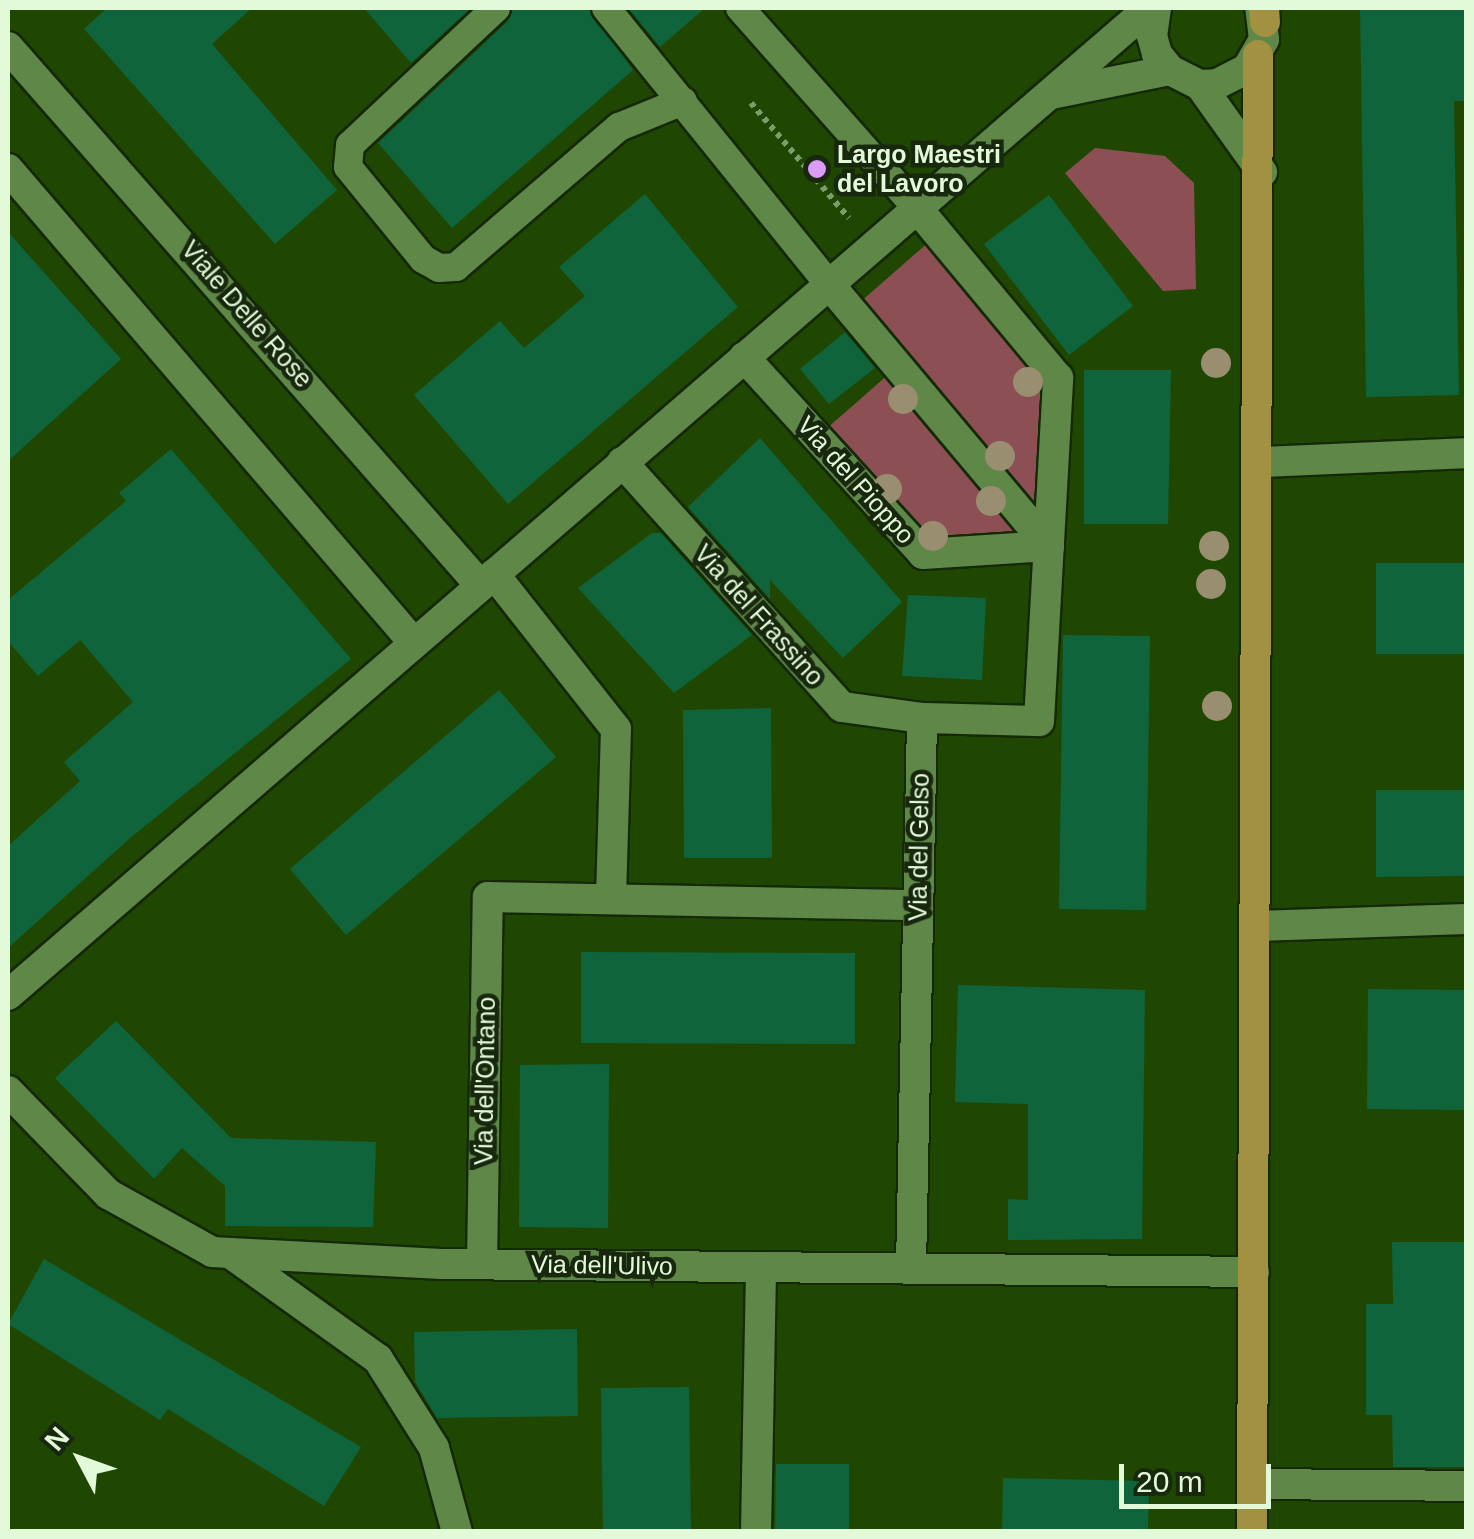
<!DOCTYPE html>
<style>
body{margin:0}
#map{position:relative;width:1474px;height:1539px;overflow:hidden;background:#204702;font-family:Helvetica,sans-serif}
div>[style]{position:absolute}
.green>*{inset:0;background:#8c5054}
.building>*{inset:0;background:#0f643b}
.path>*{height:6px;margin-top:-3px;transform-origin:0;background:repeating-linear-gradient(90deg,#7d9c68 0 5px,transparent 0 10px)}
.roads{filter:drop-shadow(2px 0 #142908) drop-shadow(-2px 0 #142908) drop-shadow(0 2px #142908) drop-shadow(0 -2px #142908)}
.lane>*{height:28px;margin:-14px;padding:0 14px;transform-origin:14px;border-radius:14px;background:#5e8748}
.street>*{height:30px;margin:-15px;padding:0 15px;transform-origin:15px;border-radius:15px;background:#5e8748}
.primary>*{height:30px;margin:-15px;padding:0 15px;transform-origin:15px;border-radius:15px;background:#a29140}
.trees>*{width:30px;height:30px;margin:-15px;border-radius:50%;background:#9a8e71}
.dots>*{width:28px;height:28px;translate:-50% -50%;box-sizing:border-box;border:5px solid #17280e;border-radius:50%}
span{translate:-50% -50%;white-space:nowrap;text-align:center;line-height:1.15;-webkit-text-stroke:9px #17280e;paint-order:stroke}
.poi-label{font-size:25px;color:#e3fad8;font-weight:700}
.left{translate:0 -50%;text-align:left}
.street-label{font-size:25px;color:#e3fad8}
.frame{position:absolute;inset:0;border:10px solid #e3fad8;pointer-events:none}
.north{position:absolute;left:30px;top:1409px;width:100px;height:100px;-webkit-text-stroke:8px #17280e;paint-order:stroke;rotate:311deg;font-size:28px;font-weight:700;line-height:40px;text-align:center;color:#e3fad8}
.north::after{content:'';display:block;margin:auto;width:35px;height:45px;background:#e3fad8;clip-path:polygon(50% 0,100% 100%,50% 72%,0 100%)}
.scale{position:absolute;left:1119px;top:1464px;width:152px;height:45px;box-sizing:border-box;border:5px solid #e3fad8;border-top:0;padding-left:12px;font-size:30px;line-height:35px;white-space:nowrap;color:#e3fad8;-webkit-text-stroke:8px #17280e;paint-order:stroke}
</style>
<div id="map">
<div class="green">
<div style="clip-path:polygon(1095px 148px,1165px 156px,1194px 183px,1196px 289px,1163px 291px,1065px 173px)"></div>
<div style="clip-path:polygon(938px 234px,1058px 378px,1049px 546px,923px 554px,817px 437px,898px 366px,851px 310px)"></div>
</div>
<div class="building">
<div style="clip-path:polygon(107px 8px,252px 8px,212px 44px,337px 190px,275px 244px,84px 29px)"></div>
<div style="clip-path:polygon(364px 8px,471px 8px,411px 63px)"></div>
<div style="clip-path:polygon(513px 8px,589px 8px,633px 70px,452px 228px,378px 143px,508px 21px)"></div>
<div style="clip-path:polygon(628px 8px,705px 8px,660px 47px)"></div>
<div style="clip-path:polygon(1360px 8px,1466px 8px,1466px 101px,1454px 101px,1459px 395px,1366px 397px)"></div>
<div style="clip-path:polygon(645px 194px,738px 307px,508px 504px,414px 395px,500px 321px,524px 348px,585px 296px,559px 267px)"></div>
<div style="clip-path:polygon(1049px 195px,1133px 306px,1069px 355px,984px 244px)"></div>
<div style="clip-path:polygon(8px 232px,121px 359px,8px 461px)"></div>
<div style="clip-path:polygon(845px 332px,875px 368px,829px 404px,800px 369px)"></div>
<div style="clip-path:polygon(1084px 370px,1171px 370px,1168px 524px,1084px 524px)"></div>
<div style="clip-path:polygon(760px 438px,902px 602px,843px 658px,770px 580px,770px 599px,688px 507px)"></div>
<div style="clip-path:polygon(171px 449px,351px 659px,129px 839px,8px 948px,8px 846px,80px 781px,64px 762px,133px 702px,80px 640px,38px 676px,8px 641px,8px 600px,126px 501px,119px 493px)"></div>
<div style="clip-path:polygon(652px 533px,661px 533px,752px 635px,674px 693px,578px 588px)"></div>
<div style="clip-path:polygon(1376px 563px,1466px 563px,1466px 654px,1376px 654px)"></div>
<div style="clip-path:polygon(908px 595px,986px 598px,982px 680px,902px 676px)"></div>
<div style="clip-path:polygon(1063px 635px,1150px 636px,1146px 910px,1059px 909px)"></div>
<div style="clip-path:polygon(499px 690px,556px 757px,346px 935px,290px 869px)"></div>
<div style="clip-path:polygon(771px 708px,772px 858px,684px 858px,683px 710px)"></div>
<div style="clip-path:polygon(1376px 790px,1466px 790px,1466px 876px,1376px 877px)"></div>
<div style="clip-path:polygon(581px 952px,855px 953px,855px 1044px,581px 1043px)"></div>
<div style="clip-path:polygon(958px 985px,1145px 990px,1142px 1239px,1008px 1240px,1008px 1199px,1028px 1200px,1028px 1104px,955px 1102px)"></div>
<div style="clip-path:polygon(1368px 989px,1466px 990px,1466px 1110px,1367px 1109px)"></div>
<div style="clip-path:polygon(116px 1021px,231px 1138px,376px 1142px,373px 1227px,225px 1226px,225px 1186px,182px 1148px,154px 1179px,55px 1078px)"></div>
<div style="clip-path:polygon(609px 1064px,608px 1228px,519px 1227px,520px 1065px)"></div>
<div style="clip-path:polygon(1392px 1242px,1466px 1242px,1466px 1467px,1393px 1467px,1392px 1415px,1366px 1415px,1366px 1304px,1393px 1304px)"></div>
<div style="clip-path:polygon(44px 1259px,361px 1447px,324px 1506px,168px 1409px,160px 1420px,8px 1324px)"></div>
<div style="clip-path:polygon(577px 1329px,578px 1416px,437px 1418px,415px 1382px,414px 1332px)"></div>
<div style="clip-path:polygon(689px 1387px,691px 1532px,603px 1532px,601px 1388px)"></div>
<div style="clip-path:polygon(776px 1464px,849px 1464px,849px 1532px,775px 1532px)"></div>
<div style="clip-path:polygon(1003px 1478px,1149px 1481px,1148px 1532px,1002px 1532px)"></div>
</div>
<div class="path">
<div style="left:751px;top:103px;width:151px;rotate:49.6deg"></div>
</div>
<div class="roads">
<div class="lane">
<div style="left:496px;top:8px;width:200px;rotate:136.8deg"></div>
<div style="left:350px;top:145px;width:22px;rotate:95deg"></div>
<div style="left:348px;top:167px;width:119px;rotate:50.8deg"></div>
<div style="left:423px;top:259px;width:18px;rotate:29deg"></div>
<div style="left:439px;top:268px;width:17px;rotate:-3deg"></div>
<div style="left:456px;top:267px;width:215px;rotate:-40.7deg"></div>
<div style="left:619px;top:127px;width:69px;rotate:-22.1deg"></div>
<div style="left:606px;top:8px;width:353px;rotate:51.1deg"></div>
<div style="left:740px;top:8px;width:266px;rotate:48.5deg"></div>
</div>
<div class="street">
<div style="left:1156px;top:8px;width:28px;rotate:98deg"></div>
<div style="left:1152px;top:36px;width:19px;rotate:74deg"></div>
<div style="left:1157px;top:54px;width:21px;rotate:51deg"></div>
<div style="left:1170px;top:70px;width:34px;rotate:27deg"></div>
<div style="left:1200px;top:85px;width:17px;rotate:-3deg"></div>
<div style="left:1217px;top:84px;width:34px;rotate:-27deg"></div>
<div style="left:1247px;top:69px;width:34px;rotate:-60deg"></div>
<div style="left:1264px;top:39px;width:31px;rotate:-97deg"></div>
<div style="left:8px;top:47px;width:716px;rotate:48.74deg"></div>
<div style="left:1200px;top:85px;width:107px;rotate:54.5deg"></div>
<div style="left:1051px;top:94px;width:121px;rotate:-11.4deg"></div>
<div style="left:8px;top:169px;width:624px;rotate:49.42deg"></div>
<div style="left:828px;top:283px;width:344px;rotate:50deg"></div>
<div style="left:744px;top:357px;width:266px;rotate:47.7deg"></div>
<div style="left:923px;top:554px;width:126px;rotate:-3.6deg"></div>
<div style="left:622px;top:462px;width:329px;rotate:48.1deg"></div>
<div style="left:842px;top:707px;width:81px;rotate:7.8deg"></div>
<div style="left:1261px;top:462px;width:205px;rotate:-2.5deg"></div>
<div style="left:494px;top:574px;width:197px;rotate:51.8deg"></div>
<div style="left:616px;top:729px;width:170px;rotate:91.7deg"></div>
<div style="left:1257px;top:926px;width:209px;rotate:-1.9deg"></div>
<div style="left:8px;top:995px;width:1509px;rotate:-40.86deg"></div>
<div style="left:8px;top:1091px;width:144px;rotate:45.8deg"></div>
<div style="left:108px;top:1194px;width:119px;rotate:29.1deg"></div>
<div style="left:212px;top:1252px;width:230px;rotate:3deg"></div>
<div style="left:442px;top:1264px;width:812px;rotate:0.56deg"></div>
<div style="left:230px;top:1253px;width:182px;rotate:35.6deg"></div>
<div style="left:378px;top:1359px;width:105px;rotate:57.8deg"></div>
<div style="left:434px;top:1448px;width:87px;rotate:74.7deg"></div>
<div style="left:482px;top:1264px;width:367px;rotate:-89.1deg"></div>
<div style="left:488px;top:897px;width:430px;rotate:1.1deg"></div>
<div style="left:911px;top:1268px;width:550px;rotate:-88.85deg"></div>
<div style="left:922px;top:718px;width:117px;rotate:1.5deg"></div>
<div style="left:1039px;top:721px;width:344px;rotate:-86.8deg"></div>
<div style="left:1058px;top:378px;width:222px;rotate:-129.7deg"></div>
<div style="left:1253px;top:1484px;width:213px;rotate:0.5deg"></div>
<div style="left:756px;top:1532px;width:265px;rotate:-88.9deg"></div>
</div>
<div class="primary">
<div style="left:1264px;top:8px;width:14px;rotate:86deg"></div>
<div style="left:1252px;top:1532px;width:1477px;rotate:-89.77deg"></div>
</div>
</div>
<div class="trees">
<div style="left:1216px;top:363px"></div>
<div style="left:1028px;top:382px"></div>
<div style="left:903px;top:399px"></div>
<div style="left:1000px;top:456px"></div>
<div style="left:887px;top:489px"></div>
<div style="left:991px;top:501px"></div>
<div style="left:933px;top:536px"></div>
<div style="left:1214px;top:546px"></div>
<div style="left:1211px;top:584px"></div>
<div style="left:1217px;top:706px"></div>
</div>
<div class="dots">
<div style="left:817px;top:169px;background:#db9af6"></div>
</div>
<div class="poi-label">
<span class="left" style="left:837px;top:169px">Largo Maestri<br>del Lavoro</span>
</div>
<div class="street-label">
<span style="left:247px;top:314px;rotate:49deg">Viale Delle Rose</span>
<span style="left:856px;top:480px;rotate:48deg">Via del Pioppo</span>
<span style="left:759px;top:615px;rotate:48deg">Via del Frassino</span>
<span style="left:919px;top:847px;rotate:-89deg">Via del Gelso</span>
<span style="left:485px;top:1081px;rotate:-89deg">Via dell'Ontano</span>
<span style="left:602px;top:1265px;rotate:1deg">Via dell'Ulivo</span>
</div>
<div class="frame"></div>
<div class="north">N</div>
<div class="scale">20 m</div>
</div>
